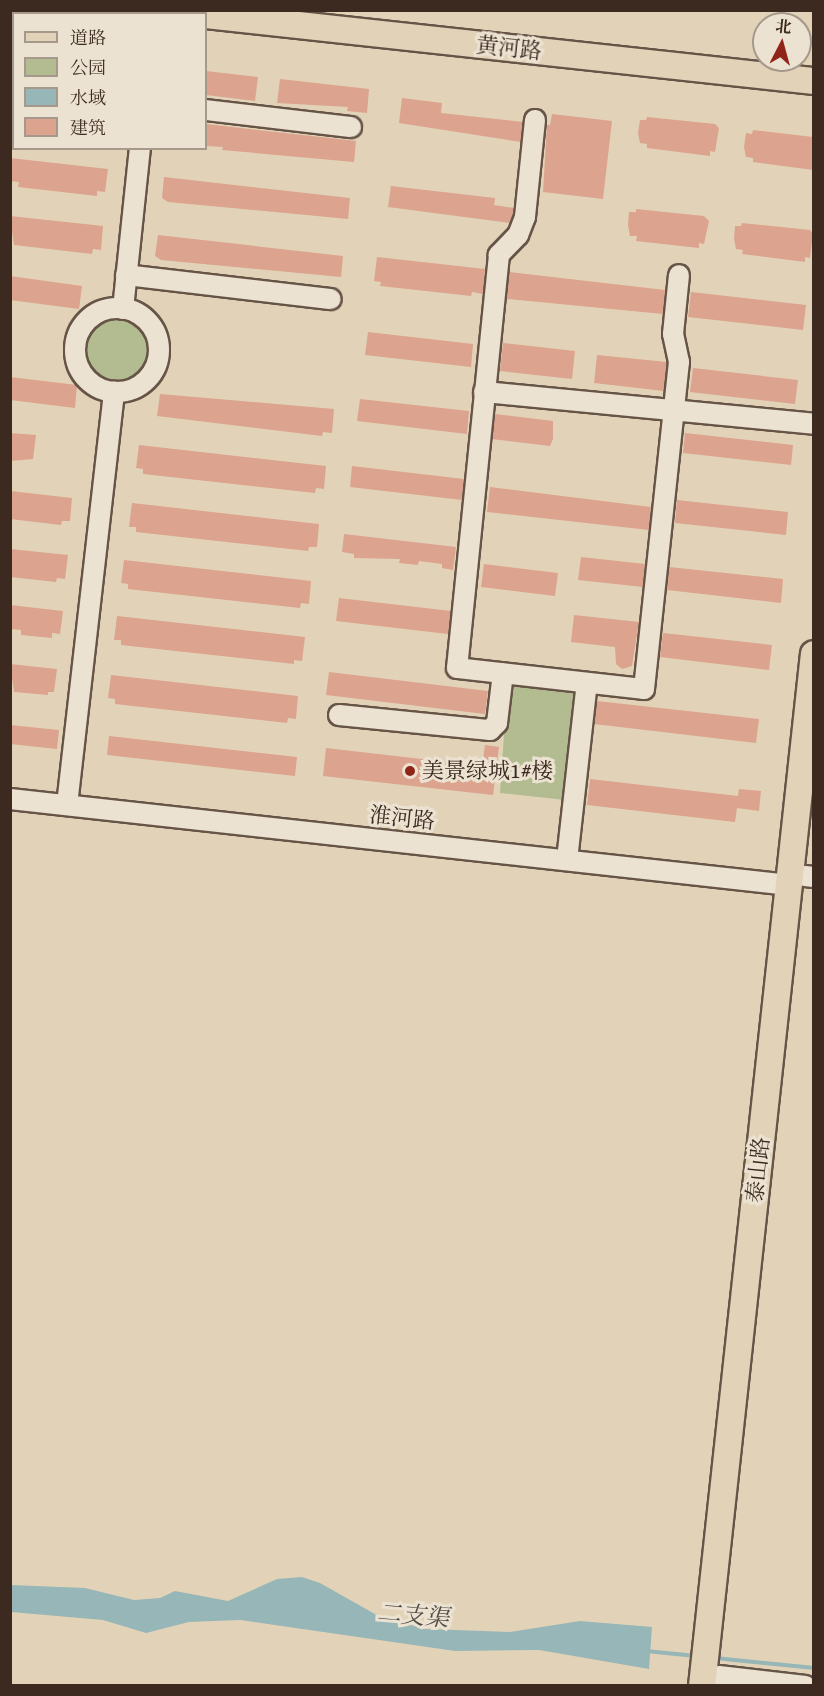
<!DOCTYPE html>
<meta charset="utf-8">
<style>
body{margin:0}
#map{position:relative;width:824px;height:1696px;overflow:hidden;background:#e2d3b8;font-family:"Gentium Book Plus","Noto Serif SC",serif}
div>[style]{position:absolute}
.green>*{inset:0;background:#b2bc90}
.round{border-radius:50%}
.water>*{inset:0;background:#97b6b7}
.stream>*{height:4px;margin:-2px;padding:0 2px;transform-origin:2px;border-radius:2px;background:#97b6b7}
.building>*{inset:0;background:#dca38e}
.roads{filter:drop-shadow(2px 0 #665447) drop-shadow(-2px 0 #665447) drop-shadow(0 2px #665447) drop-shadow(0 -2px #665447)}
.minor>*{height:20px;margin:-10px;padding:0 10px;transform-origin:10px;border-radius:10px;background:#ece2d1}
.minor>.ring{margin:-10px;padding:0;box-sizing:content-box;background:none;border:20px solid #ece2d1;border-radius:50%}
.major>*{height:26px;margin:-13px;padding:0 13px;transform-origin:13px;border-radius:13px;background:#e2d3b8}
.dots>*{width:16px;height:16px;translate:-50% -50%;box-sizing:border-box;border:3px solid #ece2d1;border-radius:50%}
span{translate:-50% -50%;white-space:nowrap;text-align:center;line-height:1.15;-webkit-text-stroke:6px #ece2d1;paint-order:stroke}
.street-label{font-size:22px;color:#3c2a21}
.poi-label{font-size:22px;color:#3c2a21}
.left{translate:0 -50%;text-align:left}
.water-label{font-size:24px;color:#534d46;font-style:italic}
.frame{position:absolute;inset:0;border:12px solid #3c2a21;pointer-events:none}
.legend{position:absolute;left:12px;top:12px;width:195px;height:138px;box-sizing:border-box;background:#ece2d1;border:2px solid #a6988b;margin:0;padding:8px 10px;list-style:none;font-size:18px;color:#3c2a21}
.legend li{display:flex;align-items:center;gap:12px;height:30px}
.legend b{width:30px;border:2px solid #a6988b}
.north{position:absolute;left:752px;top:12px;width:60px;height:60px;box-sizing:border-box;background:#ece2d1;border:2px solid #a6988b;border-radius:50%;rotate:6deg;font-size:16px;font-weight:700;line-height:24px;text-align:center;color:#3c2a21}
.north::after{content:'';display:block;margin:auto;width:21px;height:27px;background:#8f2418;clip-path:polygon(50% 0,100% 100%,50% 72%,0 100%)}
</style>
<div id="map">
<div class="green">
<div class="round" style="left:83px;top:316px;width:68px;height:68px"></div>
<div style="clip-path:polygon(514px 686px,574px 693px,565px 800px,500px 793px,507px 690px)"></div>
</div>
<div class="water">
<div style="clip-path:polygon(302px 1577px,320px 1583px,382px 1618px,427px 1629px,510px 1632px,580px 1621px,652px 1627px,649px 1669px,539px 1650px,455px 1651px,240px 1620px,189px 1622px,146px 1633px,103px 1620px,11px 1612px,11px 1585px,85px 1588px,134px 1600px,160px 1598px,175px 1591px,228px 1601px,277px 1579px)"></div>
</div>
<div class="stream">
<div style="left:646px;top:1651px;width:50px;rotate:5.7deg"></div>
<div style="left:715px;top:1658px;width:100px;rotate:5.8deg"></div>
</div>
<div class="building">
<div style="clip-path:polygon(206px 71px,258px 77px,255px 101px,206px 95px)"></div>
<div style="clip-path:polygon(280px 79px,369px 89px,367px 113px,347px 111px,348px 107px,277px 103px)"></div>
<div style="clip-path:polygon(402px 98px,442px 103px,441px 113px,523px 122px,521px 142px,399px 123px)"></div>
<div style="clip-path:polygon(552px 114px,612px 121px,603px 199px,543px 192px,547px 125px,550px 125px)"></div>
<div style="clip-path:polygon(647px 117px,715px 124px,719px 128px,715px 152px,710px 151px,710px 156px,647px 148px,647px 144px,640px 143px,638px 133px,640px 120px,646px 120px)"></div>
<div style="clip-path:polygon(206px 124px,356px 141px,354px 162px,222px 150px,223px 147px,206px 146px)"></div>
<div style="clip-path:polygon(753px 130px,813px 137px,813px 170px,753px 162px,753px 158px,746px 157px,744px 147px,746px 133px,752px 134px)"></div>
<div style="clip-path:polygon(10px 158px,108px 169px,105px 192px,97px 191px,97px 196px,18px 187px,19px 182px,10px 181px)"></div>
<div style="clip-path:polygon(164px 177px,350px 198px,348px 219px,168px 202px,162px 198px)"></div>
<div style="clip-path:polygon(391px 186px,495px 198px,494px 205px,514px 208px,513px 214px,510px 223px,388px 207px)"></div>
<div style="clip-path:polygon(636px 209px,704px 216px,709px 221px,704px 244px,699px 243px,699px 248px,636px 241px,637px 236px,630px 236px,628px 225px,629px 212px,636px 212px)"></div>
<div style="clip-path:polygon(10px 216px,103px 226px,101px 250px,93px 249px,92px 254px,14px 245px)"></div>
<div style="clip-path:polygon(742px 223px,810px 230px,813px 234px,810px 258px,805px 257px,805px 262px,742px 254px,743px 250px,736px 249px,734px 239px,735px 226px,741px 226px)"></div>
<div style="clip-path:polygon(158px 235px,343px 256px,341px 277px,161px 260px,155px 256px)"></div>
<div style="clip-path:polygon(377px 257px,485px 269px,483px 294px,472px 292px,471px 296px,380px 286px,381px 282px,374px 281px)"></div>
<div style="clip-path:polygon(509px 272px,665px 290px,663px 314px,507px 299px)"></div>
<div style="clip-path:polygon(10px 276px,82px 286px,79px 309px,10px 300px)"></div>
<div style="clip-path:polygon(691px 292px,806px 305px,803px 330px,688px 317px)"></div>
<div style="clip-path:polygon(368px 332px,473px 344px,471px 367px,365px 355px)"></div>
<div style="clip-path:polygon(503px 343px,575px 351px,572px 379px,500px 371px)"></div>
<div style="clip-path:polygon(597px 355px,667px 362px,664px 391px,594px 383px)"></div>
<div style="clip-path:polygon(693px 368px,798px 380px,795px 404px,690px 392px)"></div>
<div style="clip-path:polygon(10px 377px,77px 385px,75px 408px,10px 400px)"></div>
<div style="clip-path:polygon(160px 394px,334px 409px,332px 433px,323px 432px,322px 436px,157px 416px)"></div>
<div style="clip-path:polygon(360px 399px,469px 411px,467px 434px,357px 421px)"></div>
<div style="clip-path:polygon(495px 414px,553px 421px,553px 439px,550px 446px,492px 439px)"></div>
<div style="clip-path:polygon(10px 433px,36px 435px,33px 459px,10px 461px)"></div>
<div style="clip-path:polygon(685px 433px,793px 445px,791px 465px,683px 453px)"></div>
<div style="clip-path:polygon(139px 445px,326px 466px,324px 489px,316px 488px,315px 493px,143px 474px,143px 469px,136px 468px)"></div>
<div style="clip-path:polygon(352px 466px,464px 479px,462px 500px,350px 487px)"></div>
<div style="clip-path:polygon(490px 487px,651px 507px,649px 530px,487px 512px)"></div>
<div style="clip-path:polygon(10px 491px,72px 498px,70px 521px,62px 521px,61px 525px,10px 519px)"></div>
<div style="clip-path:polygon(677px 500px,788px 512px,786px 535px,675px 523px)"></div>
<div style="clip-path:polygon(132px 503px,319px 524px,317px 547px,309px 547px,308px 551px,136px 532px,136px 527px,129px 527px)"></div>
<div style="clip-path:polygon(344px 534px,456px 547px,453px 570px,442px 568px,442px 564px,419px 561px,418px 565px,399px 563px,400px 559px,354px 558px,354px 554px,342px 552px)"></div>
<div style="clip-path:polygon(10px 549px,68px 555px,65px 579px,57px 578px,56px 582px,10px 577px)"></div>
<div style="clip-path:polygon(581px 557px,645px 564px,643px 587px,578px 580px)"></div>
<div style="clip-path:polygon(124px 560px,311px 581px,309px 604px,301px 603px,300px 608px,128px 589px,128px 584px,121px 583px)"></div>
<div style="clip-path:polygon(484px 564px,558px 573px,555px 596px,481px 587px)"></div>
<div style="clip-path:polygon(669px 567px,783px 579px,781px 603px,667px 590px)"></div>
<div style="clip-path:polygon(339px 598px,451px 611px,448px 634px,336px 621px)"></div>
<div style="clip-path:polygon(10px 605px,63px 611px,60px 634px,52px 633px,52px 638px,21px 635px,21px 630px,10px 629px)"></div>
<div style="clip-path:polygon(574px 615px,639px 622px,632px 666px,622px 669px,616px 664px,615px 647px,571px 642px)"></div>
<div style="clip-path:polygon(117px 616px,305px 637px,302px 661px,294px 660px,294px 664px,121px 645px,121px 640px,114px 640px)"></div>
<div style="clip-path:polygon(663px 633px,772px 645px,769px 670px,660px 657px)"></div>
<div style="clip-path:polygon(10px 664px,57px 669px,54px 692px,48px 692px,48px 695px,14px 692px)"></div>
<div style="clip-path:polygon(329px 672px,488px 691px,485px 714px,326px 695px)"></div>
<div style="clip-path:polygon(111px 675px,298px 696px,296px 719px,288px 718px,287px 723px,115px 704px,115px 699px,108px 698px)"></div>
<div style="clip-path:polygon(597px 701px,759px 719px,756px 743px,594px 724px)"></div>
<div style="clip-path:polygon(10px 725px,59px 730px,57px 749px,10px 744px)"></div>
<div style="clip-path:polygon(109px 736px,297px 757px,295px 776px,107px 755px)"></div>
<div style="clip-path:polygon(485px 745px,499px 747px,493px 795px,323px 776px,326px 748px,482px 766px)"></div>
<div style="clip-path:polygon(590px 779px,738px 796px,739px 789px,761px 791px,759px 811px,737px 808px,735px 822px,587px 805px)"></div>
</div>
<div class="roads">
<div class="minor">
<div style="left:10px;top:88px;width:4px"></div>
<div style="left:206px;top:110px;width:146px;rotate:6.7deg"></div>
<div style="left:535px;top:120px;width:98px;rotate:95.9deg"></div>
<div style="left:525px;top:217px;width:19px;rotate:111deg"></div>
<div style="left:518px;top:235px;width:28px;rotate:134deg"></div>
<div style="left:499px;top:255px;width:415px;rotate:95.8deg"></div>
<div style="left:457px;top:668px;width:188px;rotate:6.4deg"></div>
<div style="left:644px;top:689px;width:329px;rotate:-83.9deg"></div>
<div style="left:679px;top:362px;width:29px;rotate:-102deg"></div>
<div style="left:673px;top:334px;width:59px;rotate:-84.2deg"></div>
<div style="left:126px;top:275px;width:206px;rotate:6.7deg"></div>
<div class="ring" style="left:75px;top:308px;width:64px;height:64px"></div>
<div style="left:123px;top:309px;width:162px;rotate:-84deg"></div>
<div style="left:484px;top:392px;width:332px;rotate:5.5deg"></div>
<div style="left:339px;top:715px;width:152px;rotate:5.7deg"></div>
<div style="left:490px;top:730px;width:10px;rotate:-45deg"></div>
<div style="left:497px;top:723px;width:50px;rotate:-83.2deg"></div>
<div style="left:10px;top:799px;width:784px;rotate:6.3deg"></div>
<div style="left:67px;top:805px;width:416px;rotate:-83.5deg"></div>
<div style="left:567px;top:860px;width:178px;rotate:-83.6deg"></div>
<div style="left:805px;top:876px;width:9px;rotate:6deg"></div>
<div style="left:719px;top:1676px;width:87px;rotate:6.6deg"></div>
</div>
<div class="major">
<div style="left:166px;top:10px;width:27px;rotate:8deg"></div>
<div style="left:206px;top:15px;width:612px;rotate:6.2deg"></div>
<div style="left:702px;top:1686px;width:1038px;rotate:-83.81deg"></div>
</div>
</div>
<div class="dots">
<div style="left:410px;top:771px;background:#8f2418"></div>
</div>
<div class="street-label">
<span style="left:509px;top:48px;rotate:6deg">黄河路</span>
<span style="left:402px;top:818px;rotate:6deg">淮河路</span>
<span style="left:758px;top:1170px;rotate:-84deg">泰山路</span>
</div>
<div class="poi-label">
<span class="left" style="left:422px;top:771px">美景绿城1#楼</span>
</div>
<div class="water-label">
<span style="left:413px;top:1615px;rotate:5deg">二支渠</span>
</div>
<div class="frame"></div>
<ul class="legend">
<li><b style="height:8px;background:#e2d3b8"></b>道路</li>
<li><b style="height:16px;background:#b2bc90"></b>公园</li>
<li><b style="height:16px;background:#97b6b7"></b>水域</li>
<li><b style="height:16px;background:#dca38e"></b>建筑</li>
</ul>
<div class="north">北</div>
</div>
